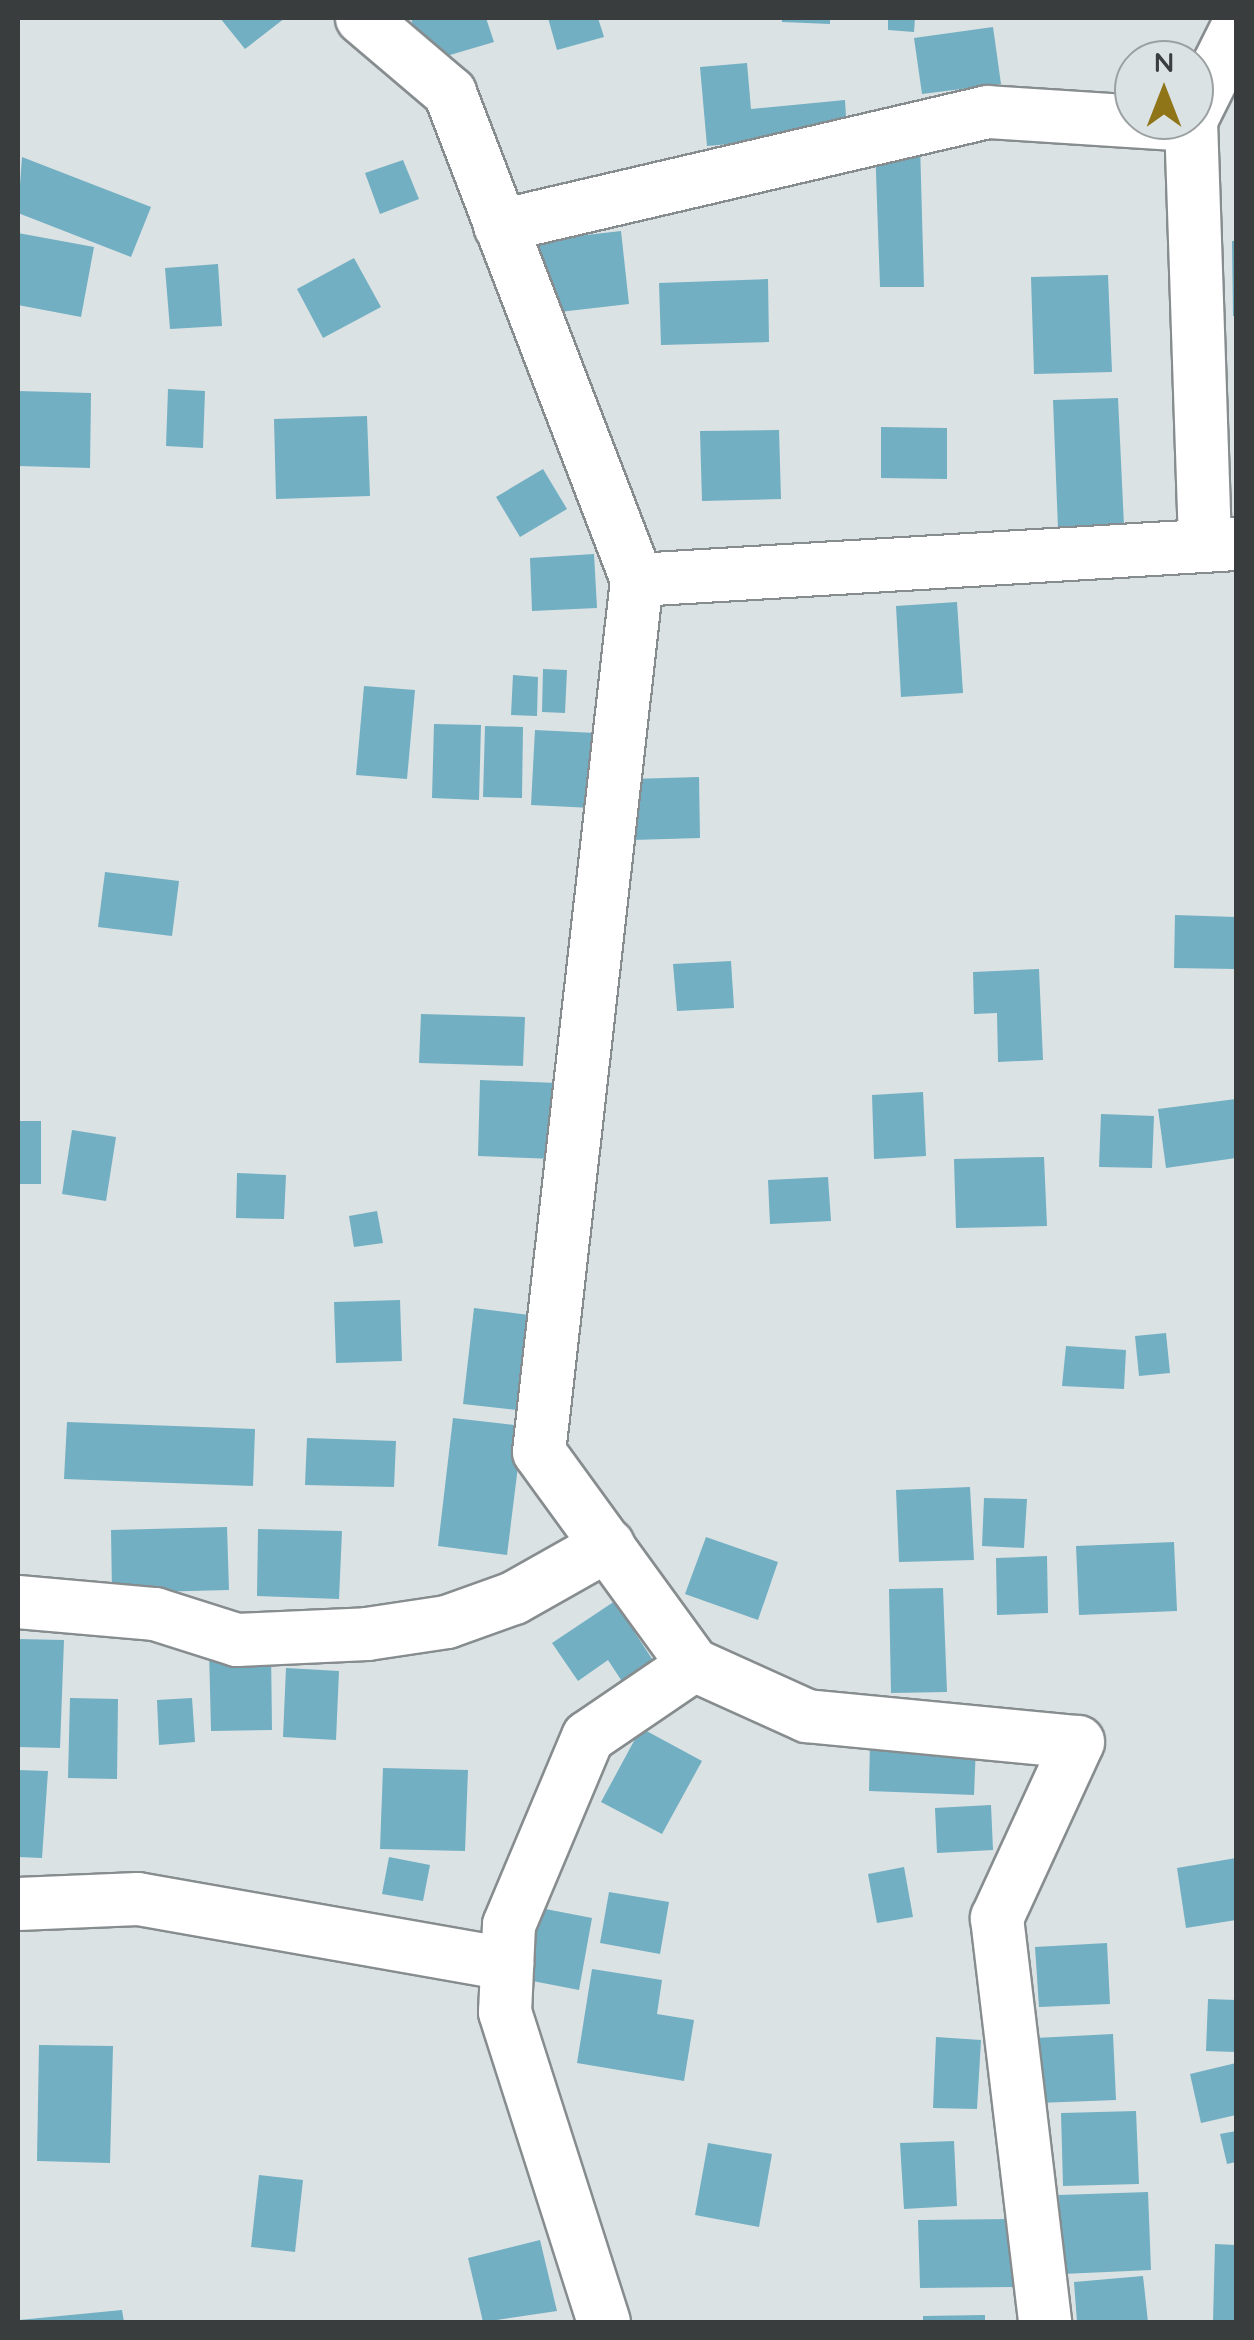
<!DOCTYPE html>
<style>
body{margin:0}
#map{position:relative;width:1254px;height:2340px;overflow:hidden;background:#dbe2e4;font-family:Quicksand,sans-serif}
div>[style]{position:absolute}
.building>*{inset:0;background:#72afc2}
.roads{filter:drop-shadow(2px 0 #878d8f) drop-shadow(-2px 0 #878d8f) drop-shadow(0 2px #878d8f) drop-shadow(0 -2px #878d8f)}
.minor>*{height:52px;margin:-26px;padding:0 26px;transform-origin:26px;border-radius:26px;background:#fff}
span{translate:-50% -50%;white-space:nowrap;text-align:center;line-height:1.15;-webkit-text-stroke:9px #dbe2e4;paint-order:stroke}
.frame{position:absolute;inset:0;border:20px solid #3a3d3e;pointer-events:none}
.north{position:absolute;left:1114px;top:40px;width:100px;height:100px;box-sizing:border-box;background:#dbe2e4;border:2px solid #9ba0a2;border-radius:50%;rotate:0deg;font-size:28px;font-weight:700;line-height:40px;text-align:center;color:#3a3d3e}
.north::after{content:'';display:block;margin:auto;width:35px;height:45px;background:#8f7418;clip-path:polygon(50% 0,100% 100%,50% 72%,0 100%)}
</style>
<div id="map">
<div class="building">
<div style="clip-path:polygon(220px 18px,285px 18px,245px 49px)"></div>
<div style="clip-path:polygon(411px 18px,486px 18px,494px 42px,423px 63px)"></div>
<div style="clip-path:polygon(548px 18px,598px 18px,604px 37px,557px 50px)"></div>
<div style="clip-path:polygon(782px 18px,830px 18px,830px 24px,782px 22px)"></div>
<div style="clip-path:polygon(888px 18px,915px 18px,914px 32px,888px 30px)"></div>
<div style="clip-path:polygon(993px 27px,1001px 84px,922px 94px,914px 38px)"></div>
<div style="clip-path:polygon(747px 63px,751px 109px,845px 100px,847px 134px,707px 146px,700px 67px)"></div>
<div style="clip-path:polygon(920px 143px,924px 287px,880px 287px,875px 144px)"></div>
<div style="clip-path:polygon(22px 157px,151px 207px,131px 257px,18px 213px)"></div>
<div style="clip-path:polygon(403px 160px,419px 199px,380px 214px,365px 173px)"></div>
<div style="clip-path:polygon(621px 231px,629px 304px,542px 314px,534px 241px)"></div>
<div style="clip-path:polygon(18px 233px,94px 247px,81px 317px,18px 305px)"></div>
<div style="clip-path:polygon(1232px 241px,1236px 241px,1236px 316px,1233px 316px)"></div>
<div style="clip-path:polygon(354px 258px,381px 307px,323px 338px,297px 289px)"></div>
<div style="clip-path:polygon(218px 264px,222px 326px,170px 329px,165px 268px)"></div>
<div style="clip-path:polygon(1108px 275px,1112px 372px,1034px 374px,1031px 277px)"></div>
<div style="clip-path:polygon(768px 279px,769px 342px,661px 345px,659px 283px)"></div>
<div style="clip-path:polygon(168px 389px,205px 391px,203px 448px,166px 446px)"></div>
<div style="clip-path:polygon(18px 391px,91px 393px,90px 468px,18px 466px)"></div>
<div style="clip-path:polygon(1118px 398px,1124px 526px,1058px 529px,1053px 400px)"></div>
<div style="clip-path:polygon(367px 416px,370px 496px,276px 499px,274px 419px)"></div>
<div style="clip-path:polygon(881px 427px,947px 428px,947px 479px,881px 478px)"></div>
<div style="clip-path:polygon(779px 430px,781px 499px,702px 501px,700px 431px)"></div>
<div style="clip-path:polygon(543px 469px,567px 509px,520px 537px,496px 497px)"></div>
<div style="clip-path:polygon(594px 554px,597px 608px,532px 611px,530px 558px)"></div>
<div style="clip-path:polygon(957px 602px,963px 693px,901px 697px,896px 606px)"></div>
<div style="clip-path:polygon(543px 669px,567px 670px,565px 713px,542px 712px)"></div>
<div style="clip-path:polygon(513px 675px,538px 677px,537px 716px,511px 715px)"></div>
<div style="clip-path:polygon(364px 686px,415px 690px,407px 779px,356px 775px)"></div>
<div style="clip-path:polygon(434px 724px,481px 725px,479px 800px,432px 798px)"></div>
<div style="clip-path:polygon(485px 726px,523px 727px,522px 798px,483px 797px)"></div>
<div style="clip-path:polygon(535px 730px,596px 733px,592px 808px,531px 805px)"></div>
<div style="clip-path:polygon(699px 777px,700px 838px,632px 840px,631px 779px)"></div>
<div style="clip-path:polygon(105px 872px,179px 881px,172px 936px,98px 927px)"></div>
<div style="clip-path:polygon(1175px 915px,1236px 917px,1236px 969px,1174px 968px)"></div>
<div style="clip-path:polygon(731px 961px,734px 1008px,677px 1011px,673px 964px)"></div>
<div style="clip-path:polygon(1039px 969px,1043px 1060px,998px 1062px,997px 1013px,974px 1014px,973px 972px)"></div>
<div style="clip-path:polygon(421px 1014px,525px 1017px,523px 1066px,419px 1063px)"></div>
<div style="clip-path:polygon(480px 1080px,557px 1083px,555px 1159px,478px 1156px)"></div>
<div style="clip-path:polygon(923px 1092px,926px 1156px,874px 1159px,872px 1095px)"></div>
<div style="clip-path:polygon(1236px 1099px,1236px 1158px,1166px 1168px,1158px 1109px)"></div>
<div style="clip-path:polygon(1101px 1114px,1154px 1116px,1152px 1168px,1099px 1167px)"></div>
<div style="clip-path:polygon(18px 1121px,41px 1121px,41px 1184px,18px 1184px)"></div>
<div style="clip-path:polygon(72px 1130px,116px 1137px,106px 1201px,62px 1194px)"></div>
<div style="clip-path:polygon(1044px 1157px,1047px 1226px,956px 1228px,954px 1159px)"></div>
<div style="clip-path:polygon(237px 1173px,286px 1175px,284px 1219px,236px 1218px)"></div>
<div style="clip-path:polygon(828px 1177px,831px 1221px,770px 1224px,768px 1180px)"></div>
<div style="clip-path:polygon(377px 1211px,383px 1243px,354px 1247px,349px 1216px)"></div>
<div style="clip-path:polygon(400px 1300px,402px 1361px,336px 1363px,334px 1302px)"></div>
<div style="clip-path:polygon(474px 1308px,529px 1315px,518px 1410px,463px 1404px)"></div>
<div style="clip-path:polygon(1166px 1333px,1170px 1373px,1139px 1376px,1135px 1336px)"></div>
<div style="clip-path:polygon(1066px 1346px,1126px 1350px,1124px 1389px,1062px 1386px)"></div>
<div style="clip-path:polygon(453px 1418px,523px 1426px,507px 1555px,438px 1546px)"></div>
<div style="clip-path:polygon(67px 1422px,255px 1429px,253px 1486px,64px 1479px)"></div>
<div style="clip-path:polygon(307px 1438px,396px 1441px,394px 1487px,305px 1485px)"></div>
<div style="clip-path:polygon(970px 1487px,974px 1560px,899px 1562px,896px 1490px)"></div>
<div style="clip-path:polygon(984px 1498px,1027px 1499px,1024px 1548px,982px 1546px)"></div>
<div style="clip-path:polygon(227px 1527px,229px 1590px,112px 1593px,111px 1530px)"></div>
<div style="clip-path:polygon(258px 1529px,342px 1531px,339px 1599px,257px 1596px)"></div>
<div style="clip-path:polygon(706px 1537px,778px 1562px,758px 1620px,685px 1594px)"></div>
<div style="clip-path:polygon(1174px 1542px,1177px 1611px,1079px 1615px,1076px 1546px)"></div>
<div style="clip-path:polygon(1047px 1556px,1048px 1613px,997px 1615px,996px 1558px)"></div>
<div style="clip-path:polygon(943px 1588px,947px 1692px,891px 1693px,889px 1589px)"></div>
<div style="clip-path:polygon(627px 1593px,648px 1624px,635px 1633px,658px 1668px,627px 1689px,608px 1660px,578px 1681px,552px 1643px)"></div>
<div style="clip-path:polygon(18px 1639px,64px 1640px,60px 1748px,18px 1747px)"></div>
<div style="clip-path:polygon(271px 1648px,272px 1730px,211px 1731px,209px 1649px)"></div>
<div style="clip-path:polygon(286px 1668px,339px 1671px,336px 1740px,283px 1737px)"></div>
<div style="clip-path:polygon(70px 1698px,118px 1699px,117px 1779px,68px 1778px)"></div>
<div style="clip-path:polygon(192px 1698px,195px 1742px,159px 1745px,157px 1700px)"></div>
<div style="clip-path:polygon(641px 1728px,702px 1761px,662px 1834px,601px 1802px)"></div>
<div style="clip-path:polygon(870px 1740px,976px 1745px,974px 1795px,869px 1791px)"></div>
<div style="clip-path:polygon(383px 1768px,468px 1770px,465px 1851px,380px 1849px)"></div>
<div style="clip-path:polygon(18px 1770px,48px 1771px,42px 1858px,18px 1857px)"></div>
<div style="clip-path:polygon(991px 1805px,993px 1850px,937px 1853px,935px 1808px)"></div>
<div style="clip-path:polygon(389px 1857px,430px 1865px,423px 1901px,382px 1894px)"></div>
<div style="clip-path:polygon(1236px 1858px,1236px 1920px,1186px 1928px,1177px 1868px)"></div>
<div style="clip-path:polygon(904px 1867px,913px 1917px,877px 1923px,868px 1874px)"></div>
<div style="clip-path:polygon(609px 1892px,669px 1902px,660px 1954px,600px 1943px)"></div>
<div style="clip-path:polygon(530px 1906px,592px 1918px,579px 1990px,517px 1978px)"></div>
<div style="clip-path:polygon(1107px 1943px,1110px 2004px,1039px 2007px,1035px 1947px)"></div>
<div style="clip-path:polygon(592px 1969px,662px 1980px,657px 2014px,694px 2020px,684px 2081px,577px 2063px)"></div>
<div style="clip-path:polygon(1208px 1999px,1236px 2000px,1236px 2052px,1206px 2051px)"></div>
<div style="clip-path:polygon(1113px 2034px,1116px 2100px,1038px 2103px,1035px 2038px)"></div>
<div style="clip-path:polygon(936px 2037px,981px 2040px,977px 2109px,933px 2108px)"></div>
<div style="clip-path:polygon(39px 2045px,113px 2046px,110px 2163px,37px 2161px)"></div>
<div style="clip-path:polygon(1236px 2063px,1236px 2115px,1201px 2123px,1190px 2074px)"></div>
<div style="clip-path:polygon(1136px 2111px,1139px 2184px,1063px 2186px,1061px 2113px)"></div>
<div style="clip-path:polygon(1236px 2131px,1236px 2162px,1227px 2164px,1220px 2134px)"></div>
<div style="clip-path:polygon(954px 2141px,957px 2206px,904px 2209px,900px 2143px)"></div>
<div style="clip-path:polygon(708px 2143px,772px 2154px,759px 2227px,695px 2215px)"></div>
<div style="clip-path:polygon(259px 2175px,303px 2180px,295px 2252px,251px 2247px)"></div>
<div style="clip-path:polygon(1148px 2192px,1151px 2270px,1062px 2274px,1059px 2195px)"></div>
<div style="clip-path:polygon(1012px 2219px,1013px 2287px,920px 2288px,918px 2220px)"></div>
<div style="clip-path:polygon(540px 2240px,557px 2311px,483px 2322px,468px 2258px)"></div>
<div style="clip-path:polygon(1215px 2244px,1236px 2245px,1236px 2322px,1213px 2322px)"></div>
<div style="clip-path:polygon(1143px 2276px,1148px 2322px,1077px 2322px,1074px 2282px)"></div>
<div style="clip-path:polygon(122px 2310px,124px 2322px,19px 2322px,19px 2320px)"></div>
<div style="clip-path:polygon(985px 2315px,985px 2322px,923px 2322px,923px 2316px)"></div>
</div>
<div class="roads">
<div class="minor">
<div style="left:362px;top:18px;width:116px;rotate:40.4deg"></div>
<div style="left:450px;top:93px;width:522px;rotate:68.99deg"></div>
<div style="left:637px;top:580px;width:877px;rotate:96.41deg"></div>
<div style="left:539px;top:1452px;width:263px;rotate:54deg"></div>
<div style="left:694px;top:1665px;width:128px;rotate:145.8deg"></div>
<div style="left:588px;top:1737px;width:204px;rotate:112.8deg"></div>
<div style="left:509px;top:1925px;width:87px;rotate:92.6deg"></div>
<div style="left:505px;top:2012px;width:325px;rotate:72.3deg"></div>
<div style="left:1194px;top:114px;width:94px;rotate:-63.4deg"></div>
<div style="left:1191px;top:120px;width:424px;rotate:88.1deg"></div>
<div style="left:500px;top:226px;width:501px;rotate:-13.15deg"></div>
<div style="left:988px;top:112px;width:201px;rotate:3.7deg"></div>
<div style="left:637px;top:580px;width:600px;rotate:-3.44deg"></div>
<div style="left:18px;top:1602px;width:138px;rotate:5deg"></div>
<div style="left:155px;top:1614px;width:86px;rotate:17.6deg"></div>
<div style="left:237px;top:1640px;width:130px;rotate:-2.6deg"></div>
<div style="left:367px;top:1634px;width:81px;rotate:-8.5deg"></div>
<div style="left:447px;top:1622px;width:71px;rotate:-19.7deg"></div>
<div style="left:514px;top:1598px;width:108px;rotate:-29.4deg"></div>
<div style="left:694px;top:1665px;width:124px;rotate:24.3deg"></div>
<div style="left:807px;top:1716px;width:272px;rotate:5.5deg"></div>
<div style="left:1078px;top:1742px;width:194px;rotate:114.7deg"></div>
<div style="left:997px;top:1918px;width:407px;rotate:83.2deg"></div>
<div style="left:18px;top:1904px;width:120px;rotate:-2.4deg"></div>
<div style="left:138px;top:1899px;width:375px;rotate:10deg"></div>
</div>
</div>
<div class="frame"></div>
<div class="north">N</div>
</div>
